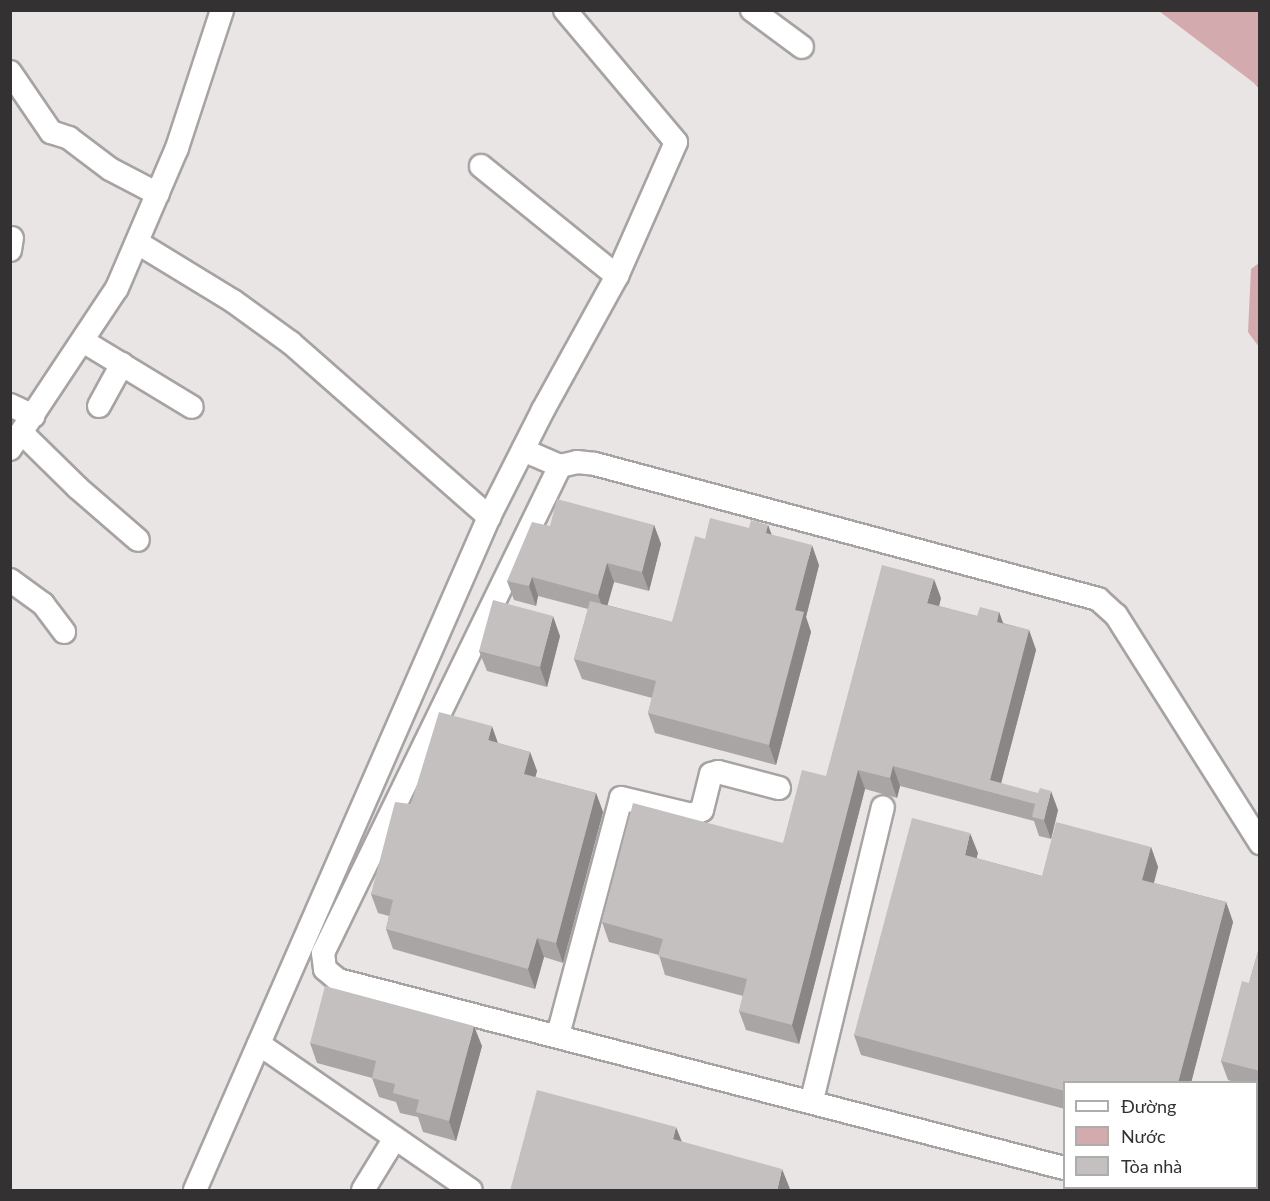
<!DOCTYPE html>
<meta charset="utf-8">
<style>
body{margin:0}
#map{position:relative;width:1270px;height:1201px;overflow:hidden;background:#eae5e5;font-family:Lato,sans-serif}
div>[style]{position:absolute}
.water>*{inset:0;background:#d3aaad}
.roads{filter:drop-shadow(2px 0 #a8a3a3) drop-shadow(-2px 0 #a8a3a3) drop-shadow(0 2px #a8a3a3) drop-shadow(0 -2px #a8a3a3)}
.minor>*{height:22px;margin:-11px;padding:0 11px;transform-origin:11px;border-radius:11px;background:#fff}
.wall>*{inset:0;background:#a9a5a5}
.shaded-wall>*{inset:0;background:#8a8686}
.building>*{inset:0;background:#c5c0c0}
span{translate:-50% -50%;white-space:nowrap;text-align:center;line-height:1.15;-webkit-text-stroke:4.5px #fff;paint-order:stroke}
.frame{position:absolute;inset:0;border:12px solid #333131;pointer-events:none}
.legend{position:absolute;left:1063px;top:1081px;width:195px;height:108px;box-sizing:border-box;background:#fff;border:2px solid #adadad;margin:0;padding:8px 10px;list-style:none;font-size:18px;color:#333131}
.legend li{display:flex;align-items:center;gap:12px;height:30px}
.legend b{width:30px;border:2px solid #adadad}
</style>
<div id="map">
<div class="water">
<div style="clip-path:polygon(1159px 11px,1259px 11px,1259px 89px,1254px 83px)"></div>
<div style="clip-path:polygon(1259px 263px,1259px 347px,1248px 332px,1251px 269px)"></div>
</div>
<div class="roads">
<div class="minor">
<div style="left:752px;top:10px;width:62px;rotate:36.5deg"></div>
<div style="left:10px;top:72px;width:73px;rotate:55.7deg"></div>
<div style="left:51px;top:132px;width:19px;rotate:18deg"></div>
<div style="left:69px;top:138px;width:51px;rotate:37.1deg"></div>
<div style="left:110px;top:169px;width:54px;rotate:27.5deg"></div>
<div style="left:481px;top:166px;width:175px;rotate:39deg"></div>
<div style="left:138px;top:243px;width:111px;rotate:31.4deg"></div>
<div style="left:233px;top:301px;width:72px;rotate:35.9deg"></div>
<div style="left:291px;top:343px;width:264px;rotate:41.3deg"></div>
<div style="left:10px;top:250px;width:12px;rotate:-81deg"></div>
<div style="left:83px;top:341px;width:127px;rotate:31.2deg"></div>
<div style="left:10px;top:405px;width:26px;rotate:25deg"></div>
<div style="left:99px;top:406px;width:48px;rotate:-61.3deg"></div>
<div style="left:22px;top:433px;width:78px;rotate:44.5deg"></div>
<div style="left:78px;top:488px;width:79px;rotate:40.9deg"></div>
<div style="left:10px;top:449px;width:193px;rotate:-56.4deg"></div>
<div style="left:117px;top:288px;width:152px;rotate:-66.8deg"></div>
<div style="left:177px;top:148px;width:145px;rotate:-71.9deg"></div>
<div style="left:523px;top:450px;width:40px;rotate:23.4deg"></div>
<div style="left:10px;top:580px;width:41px;rotate:36deg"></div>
<div style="left:43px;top:604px;width:35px;rotate:53deg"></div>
<div style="left:558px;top:1035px;width:245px;rotate:-75.1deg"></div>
<div style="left:621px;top:798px;width:73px;rotate:13.5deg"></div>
<div style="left:692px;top:815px;width:11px;rotate:-27deg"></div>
<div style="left:702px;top:810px;width:37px;rotate:-76deg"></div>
<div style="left:711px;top:774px;width:7px;rotate:-16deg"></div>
<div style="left:718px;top:772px;width:63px;rotate:14.7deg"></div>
<div style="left:259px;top:1044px;width:257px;rotate:34.6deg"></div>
<div style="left:812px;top:1100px;width:301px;rotate:-76.4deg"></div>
<div style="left:1064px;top:1168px;width:750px;rotate:-165.48deg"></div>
<div style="left:338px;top:980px;width:17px;rotate:-140deg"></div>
<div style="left:325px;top:969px;width:16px;rotate:-97deg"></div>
<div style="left:323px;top:953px;width:542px;rotate:-64.05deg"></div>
<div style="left:560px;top:466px;width:17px;rotate:-13deg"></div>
<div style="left:577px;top:462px;width:18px;rotate:6deg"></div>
<div style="left:595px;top:464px;width:521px;rotate:15.02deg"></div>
<div style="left:1098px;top:599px;width:24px;rotate:42deg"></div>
<div style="left:1116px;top:615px;width:270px;rotate:57.7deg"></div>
<div style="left:1137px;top:1188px;width:11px;rotate:10deg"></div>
<div style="left:195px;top:1190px;width:734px;rotate:-66.4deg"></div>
<div style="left:489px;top:517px;width:120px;rotate:-63.2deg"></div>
<div style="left:543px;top:410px;width:153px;rotate:-61.1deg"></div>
<div style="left:617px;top:276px;width:146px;rotate:-66.2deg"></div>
<div style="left:676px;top:142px;width:172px;rotate:-130.1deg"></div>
<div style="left:363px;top:1190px;width:61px;rotate:-58.4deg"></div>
</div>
</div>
<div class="wall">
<div style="clip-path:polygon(654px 525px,661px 544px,649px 591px,614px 582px,607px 605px,672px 622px,705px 539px,768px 525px,772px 535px,819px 565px,806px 617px,811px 632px,776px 765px,655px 733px,648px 713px,652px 698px,582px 679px,574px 659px,588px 609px,538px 596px,536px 606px,514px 600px,507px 581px,550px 526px)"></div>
<div style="clip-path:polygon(941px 598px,939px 606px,977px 616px,999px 612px,1003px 623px,1029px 630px,1036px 650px,1001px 783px,1058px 810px,1051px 839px,1039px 836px,1034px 821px,900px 786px,897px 798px,865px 789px,799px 1044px,746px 1030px,739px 1011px,743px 996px,665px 975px,659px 955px,609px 942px,602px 922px,783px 843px)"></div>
<div style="clip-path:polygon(560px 636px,547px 687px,487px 671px,479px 651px)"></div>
<div style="clip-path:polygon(498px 743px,530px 752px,537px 771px,535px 777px,596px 793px,603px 812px,563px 963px,544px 957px,535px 989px,393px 949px,386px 929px,389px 916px,378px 913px,371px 894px,411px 804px)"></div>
<div style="clip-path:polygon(1151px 847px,1158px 867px,1154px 883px,1226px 902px,1233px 922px,1191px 1083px,1065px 1083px,1065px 1109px,861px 1055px,854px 1035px,978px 853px,976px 858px,1042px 876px)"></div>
<div style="clip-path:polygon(1260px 944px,1260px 1088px,1257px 1087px,1257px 1083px,1238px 1083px,1228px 1080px,1221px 1061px,1249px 983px)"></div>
<div style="clip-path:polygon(310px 1043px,482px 1046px,456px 1141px,423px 1132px,418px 1117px,400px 1113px,396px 1102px,379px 1097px,372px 1078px,317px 1063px)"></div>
</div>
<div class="shaded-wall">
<div style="clip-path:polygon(654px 525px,661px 544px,649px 591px,642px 572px)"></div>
<div style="clip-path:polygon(768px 525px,775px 545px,766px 533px)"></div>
<div style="clip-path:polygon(812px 545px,819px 565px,806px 617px,811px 632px,776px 765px,769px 745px,795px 610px)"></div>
<div style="clip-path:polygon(607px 563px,614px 582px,605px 614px,598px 595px)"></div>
<div style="clip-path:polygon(532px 577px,538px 596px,536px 606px,529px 586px)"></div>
<div style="clip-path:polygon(934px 579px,941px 598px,935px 622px,927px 603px)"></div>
<div style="clip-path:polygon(999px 612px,1006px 631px,997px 622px)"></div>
<div style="clip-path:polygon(553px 616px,560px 636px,547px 687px,540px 667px)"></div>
<div style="clip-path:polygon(1029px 630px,1036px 650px,998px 795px,990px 780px)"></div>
<div style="clip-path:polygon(492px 726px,499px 746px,488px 740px)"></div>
<div style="clip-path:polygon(530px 752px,537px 771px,531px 793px,524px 774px)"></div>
<div style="clip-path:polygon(893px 766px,900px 786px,897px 798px,890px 778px)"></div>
<div style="clip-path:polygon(858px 770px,865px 789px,799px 1044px,792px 1025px)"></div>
<div style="clip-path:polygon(1051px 791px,1058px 810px,1051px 839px,1044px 820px)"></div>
<div style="clip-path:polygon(596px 793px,603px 812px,563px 963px,556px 943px)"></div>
<div style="clip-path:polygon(970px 833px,978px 853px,972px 875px,965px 855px)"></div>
<div style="clip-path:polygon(1151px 847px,1158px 867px,1149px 900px,1142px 880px)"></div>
<div style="clip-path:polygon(1226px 902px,1233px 922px,1191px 1083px,1178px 1083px)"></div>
<div style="clip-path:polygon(537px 938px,544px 957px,535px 989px,528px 969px)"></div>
<div style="clip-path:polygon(474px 1026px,482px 1046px,456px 1141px,449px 1121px)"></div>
<div style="clip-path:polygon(676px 1127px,684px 1147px,673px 1139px)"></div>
<div style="clip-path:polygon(782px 1169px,790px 1189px,789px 1191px,777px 1191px)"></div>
</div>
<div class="building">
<div style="clip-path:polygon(557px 499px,654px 525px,642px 572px,607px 563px,598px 595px,532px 577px,529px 586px,507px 581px,532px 522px,550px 526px)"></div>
<div style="clip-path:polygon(710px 518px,749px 528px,751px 520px,768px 525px,766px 533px,812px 545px,795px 610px,804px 612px,769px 745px,648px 713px,656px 681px,574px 659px,590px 601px,672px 622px,695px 536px,705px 539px)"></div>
<div style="clip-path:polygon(882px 565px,934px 579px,927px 603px,977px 616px,980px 607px,999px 612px,997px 622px,1029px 630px,990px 780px,1038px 793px,1040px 788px,1051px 791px,1044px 820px,1032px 817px,1035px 804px,893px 766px,890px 778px,858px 770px,792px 1025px,739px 1011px,747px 979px,658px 956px,663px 939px,602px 922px,633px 803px,783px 843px,802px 770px,826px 776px)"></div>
<div style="clip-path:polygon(493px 600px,553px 616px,540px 667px,479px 651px)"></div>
<div style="clip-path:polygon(439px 712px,492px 726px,488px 740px,530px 752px,524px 774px,596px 793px,556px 943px,537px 938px,528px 969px,386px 929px,393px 900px,371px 894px,395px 802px,411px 804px)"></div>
<div style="clip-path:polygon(912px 818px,970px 833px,965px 855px,1042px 876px,1056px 822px,1151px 847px,1142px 880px,1226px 902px,1178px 1083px,1065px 1083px,1065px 1091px,854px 1035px)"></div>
<div style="clip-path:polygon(1260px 944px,1260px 1071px,1221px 1061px,1242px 981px,1249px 983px)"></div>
<div style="clip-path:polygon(325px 986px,474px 1026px,449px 1121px,416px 1112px,419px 1100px,393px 1093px,395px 1084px,372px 1078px,376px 1061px,310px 1043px)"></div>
<div style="clip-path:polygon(537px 1090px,676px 1127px,673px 1139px,782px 1169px,777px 1191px,510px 1191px)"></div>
</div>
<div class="frame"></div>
<ul class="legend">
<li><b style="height:8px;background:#fff"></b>Đường</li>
<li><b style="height:16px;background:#d3aaad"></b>Nước</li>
<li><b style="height:16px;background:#c5c0c0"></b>Tòa nhà</li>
</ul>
</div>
